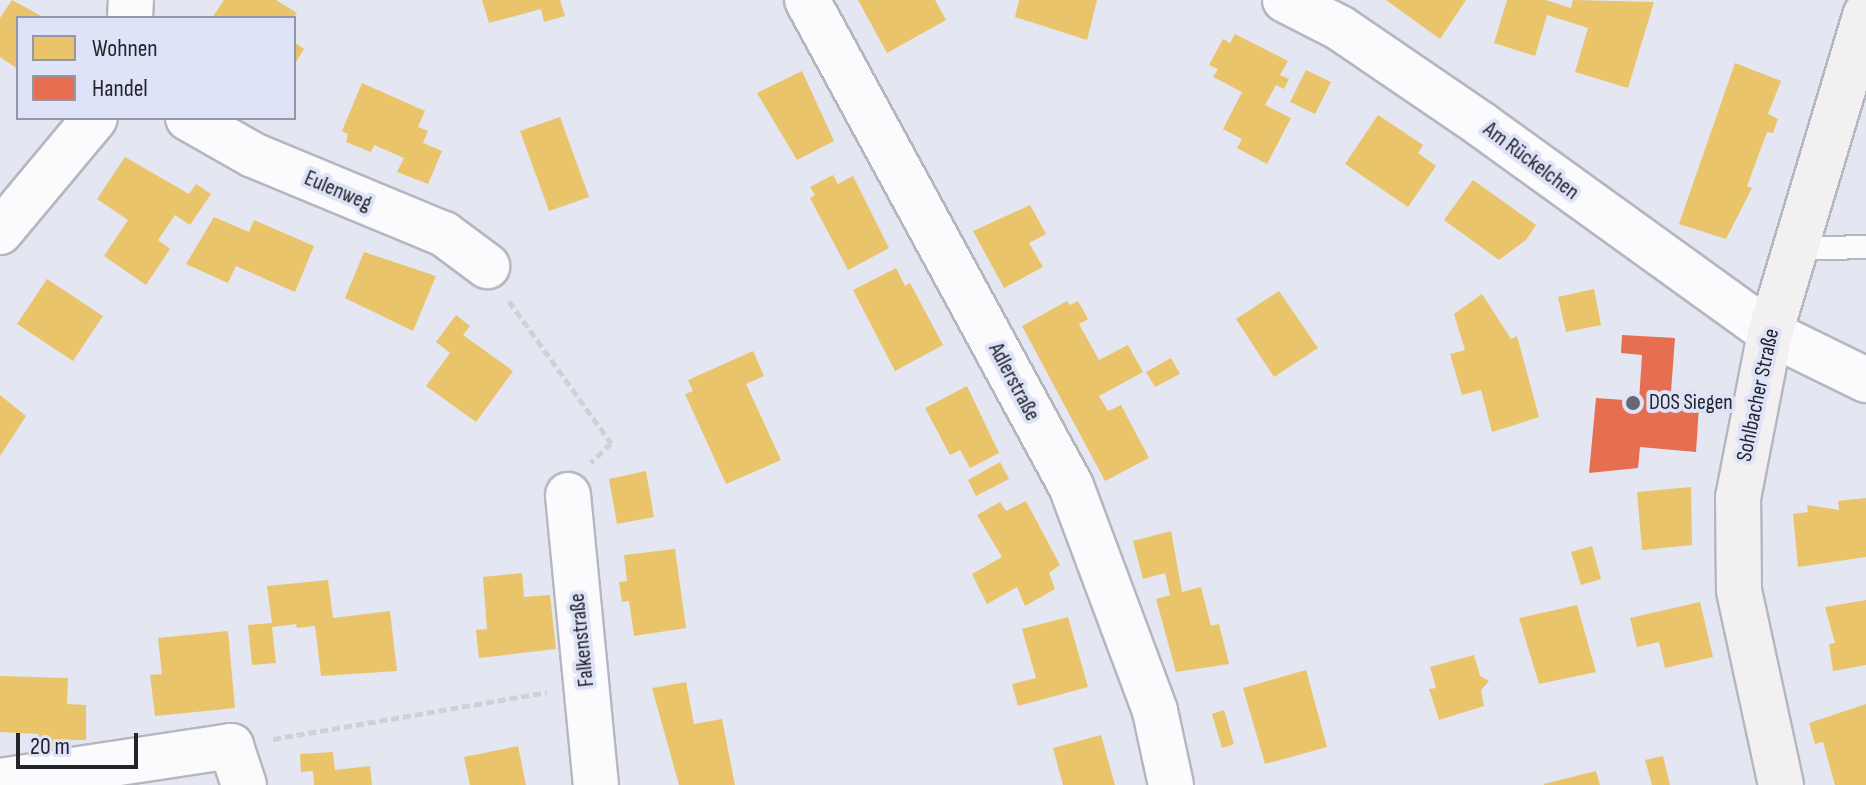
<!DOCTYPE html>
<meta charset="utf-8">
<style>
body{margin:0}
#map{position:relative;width:1866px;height:785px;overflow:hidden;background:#e4e6f2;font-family:"Sofia Sans Condensed",sans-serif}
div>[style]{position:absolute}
.homes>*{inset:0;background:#e9c46a}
.shops>*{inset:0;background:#e76f51}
.path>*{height:5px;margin-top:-2.5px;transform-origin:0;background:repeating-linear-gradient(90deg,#d0d1d4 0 8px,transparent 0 12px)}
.roads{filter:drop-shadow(2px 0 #b5b7c0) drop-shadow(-2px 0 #b5b7c0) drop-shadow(0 2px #b5b7c0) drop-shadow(0 -2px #b5b7c0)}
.lane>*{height:22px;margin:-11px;padding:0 11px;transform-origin:11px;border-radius:11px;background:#fbfbfd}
.street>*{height:44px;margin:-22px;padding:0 22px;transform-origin:22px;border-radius:22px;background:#fbfbfd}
.secondary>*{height:44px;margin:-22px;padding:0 22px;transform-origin:22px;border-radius:22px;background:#f3f0f1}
.dots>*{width:22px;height:22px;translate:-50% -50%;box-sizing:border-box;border:4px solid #dee3f8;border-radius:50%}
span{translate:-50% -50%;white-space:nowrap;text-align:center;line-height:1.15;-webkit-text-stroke:8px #dee3f8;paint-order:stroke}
.street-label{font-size:22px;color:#23242c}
.poi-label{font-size:22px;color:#23242c}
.left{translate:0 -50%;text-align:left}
.legend{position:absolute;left:16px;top:16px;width:280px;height:104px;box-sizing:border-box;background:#dee3f8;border:2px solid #9397a6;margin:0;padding:10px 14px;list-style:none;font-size:24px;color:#23242c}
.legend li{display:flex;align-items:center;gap:16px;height:40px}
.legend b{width:40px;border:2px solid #9397a6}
.scale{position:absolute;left:16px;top:733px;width:122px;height:36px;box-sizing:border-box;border:4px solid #23242c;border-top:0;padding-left:10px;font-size:24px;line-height:28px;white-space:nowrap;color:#23242c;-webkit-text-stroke:6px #dee3f8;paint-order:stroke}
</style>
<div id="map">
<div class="homes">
<div style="clip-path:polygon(12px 0,45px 18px,18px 18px,18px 69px,0 57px,0 18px)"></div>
<div style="clip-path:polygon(224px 0,276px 0,297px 13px,293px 18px,212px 18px)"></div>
<div style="clip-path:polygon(482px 0,560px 0,565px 16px,544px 22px,541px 9px,489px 23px)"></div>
<div style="clip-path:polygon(858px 0,935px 0,946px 20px,887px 53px)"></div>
<div style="clip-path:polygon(1019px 0,1097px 0,1087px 40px,1015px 17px)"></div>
<div style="clip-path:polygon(1386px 0,1466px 0,1440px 39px)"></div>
<div style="clip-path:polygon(1507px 0,1545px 0,1571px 8px,1573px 0,1654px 2px,1628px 88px,1575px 72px,1588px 28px,1547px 15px,1535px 56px,1494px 43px)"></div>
<div style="clip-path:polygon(1235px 34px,1288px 61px,1280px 75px,1289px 79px,1284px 89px,1276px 85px,1265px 105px,1291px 118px,1267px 164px,1237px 148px,1242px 139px,1223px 129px,1242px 92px,1213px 77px,1218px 69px,1209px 65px,1223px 39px,1230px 43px)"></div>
<div style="clip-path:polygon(294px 42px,304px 49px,294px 65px)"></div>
<div style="clip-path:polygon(1735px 63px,1781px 81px,1768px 114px,1778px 119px,1773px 133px,1767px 132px,1747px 186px,1752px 188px,1726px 239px,1679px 224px)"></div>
<div style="clip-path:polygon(1306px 70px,1331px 82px,1315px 114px,1290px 102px)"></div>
<div style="clip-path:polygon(802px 71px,834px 141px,797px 160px,757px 93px)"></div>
<div style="clip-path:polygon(362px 83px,425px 111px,418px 127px,428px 131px,423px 143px,442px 151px,428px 184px,397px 172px,404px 158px,374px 145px,371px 152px,346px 142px,348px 134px,342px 131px)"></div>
<div style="clip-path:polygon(1378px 115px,1423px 145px,1418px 153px,1436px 166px,1408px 207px,1345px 164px)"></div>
<div style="clip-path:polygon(560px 117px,589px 197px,549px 211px,520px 131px)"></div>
<div style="clip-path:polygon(125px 157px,189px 194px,196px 184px,211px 194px,190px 225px,175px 215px,158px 240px,170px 249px,146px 285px,104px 256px,128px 220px,97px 199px)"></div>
<div style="clip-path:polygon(833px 175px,838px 184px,853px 176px,889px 248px,848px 270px,810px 198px,815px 195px,810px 187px)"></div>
<div style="clip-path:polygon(1473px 180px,1536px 225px,1526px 240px,1499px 260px,1444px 220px)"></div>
<div style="clip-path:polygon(1030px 205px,1046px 234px,1029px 243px,1043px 267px,1004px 288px,973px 231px)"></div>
<div style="clip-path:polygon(214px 217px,249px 232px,254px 220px,314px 246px,295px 292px,236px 266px,228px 283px,186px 264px)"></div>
<div style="clip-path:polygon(364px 252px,436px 276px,413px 331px,345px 298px)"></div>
<div style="clip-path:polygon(896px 268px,905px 286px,910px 283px,943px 345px,895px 371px,853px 290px)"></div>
<div style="clip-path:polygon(47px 279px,103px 316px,73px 361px,17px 324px)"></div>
<div style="clip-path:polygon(1594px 289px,1601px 325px,1566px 332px,1558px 297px)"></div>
<div style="clip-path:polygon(1279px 291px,1318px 348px,1274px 377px,1236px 319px)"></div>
<div style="clip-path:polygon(1482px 294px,1511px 339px,1517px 336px,1539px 417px,1492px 432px,1481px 390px,1462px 395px,1450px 354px,1465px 350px,1454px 314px)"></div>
<div style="clip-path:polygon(1067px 301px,1070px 305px,1078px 301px,1088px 319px,1079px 324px,1099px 360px,1128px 345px,1143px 372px,1099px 396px,1108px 411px,1121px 405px,1149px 458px,1105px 481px,1022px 326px)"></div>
<div style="clip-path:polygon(456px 315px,470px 326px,463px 335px,513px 371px,476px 422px,426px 386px,450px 353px,436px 342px)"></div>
<div style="clip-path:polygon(753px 351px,764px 376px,746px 384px,781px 460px,726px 484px,685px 394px,693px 391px,688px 380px)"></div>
<div style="clip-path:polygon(1171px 358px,1180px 374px,1155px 387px,1146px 372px)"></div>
<div style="clip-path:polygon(967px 386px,999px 453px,970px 468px,960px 450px,950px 455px,925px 408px)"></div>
<div style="clip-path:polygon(0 395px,26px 416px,0 456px)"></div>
<div style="clip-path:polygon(1000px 462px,1009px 479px,976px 496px,968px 480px)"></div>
<div style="clip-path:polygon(646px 471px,654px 517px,617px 524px,609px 479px)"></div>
<div style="clip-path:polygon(1691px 487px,1692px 545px,1642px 550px,1637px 492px)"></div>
<div style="clip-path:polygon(1866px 498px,1866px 557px,1798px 567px,1793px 514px,1808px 512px,1807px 505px,1839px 510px,1838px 501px)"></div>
<div style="clip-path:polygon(1026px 501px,1060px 565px,1049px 573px,1055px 589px,1025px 606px,1017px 587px,987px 604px,972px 574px,1002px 557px,977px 515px,1000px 502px,1006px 511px)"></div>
<div style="clip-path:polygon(1171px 531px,1182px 592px,1201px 587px,1211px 626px,1219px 624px,1229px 664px,1176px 672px,1156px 599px,1170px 595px,1165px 573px,1143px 579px,1133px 541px)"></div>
<div style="clip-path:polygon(1592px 546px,1601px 579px,1581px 585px,1571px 552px)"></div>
<div style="clip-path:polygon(675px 549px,686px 628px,634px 636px,629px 601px,622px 602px,619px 582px,627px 581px,624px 555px)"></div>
<div style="clip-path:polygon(522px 573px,524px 597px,550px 595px,556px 649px,479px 658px,476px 630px,487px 629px,483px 577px)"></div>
<div style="clip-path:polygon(328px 580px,333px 618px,390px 611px,397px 671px,321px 676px,315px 626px,297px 628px,296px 624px,272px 627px,276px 663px,252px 665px,248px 625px,272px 623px,267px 586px)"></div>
<div style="clip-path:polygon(1866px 600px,1866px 665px,1833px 671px,1829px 644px,1835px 643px,1825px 607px)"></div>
<div style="clip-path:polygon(1700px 602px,1713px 657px,1665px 668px,1659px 642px,1637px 647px,1630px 618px)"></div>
<div style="clip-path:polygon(1577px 605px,1596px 672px,1539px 684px,1519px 618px)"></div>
<div style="clip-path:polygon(1068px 617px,1088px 687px,1018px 706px,1012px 684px,1036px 678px,1022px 629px)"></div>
<div style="clip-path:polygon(228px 631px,235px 708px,155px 716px,150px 675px,162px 674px,158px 638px)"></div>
<div style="clip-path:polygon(1474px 655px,1480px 676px,1489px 681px,1481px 690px,1484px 706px,1439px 720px,1429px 689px,1436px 688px,1430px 667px)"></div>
<div style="clip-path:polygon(1306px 670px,1327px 747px,1265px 764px,1243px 688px)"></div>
<div style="clip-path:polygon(0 676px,68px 678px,67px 704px,86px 705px,86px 740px,66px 740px,65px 747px,39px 744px,38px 734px,0 732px)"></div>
<div style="clip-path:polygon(686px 682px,694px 724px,722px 719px,735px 785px,679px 785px,652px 688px)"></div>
<div style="clip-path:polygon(1866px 704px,1866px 785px,1835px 785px,1823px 742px,1815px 744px,1809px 723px)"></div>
<div style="clip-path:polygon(1224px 710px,1234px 744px,1222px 748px,1212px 714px)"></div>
<div style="clip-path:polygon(1101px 735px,1115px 785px,1063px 785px,1053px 748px)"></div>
<div style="clip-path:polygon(518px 746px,526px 785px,470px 785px,464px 757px)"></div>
<div style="clip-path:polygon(333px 752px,335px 770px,370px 766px,372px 785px,314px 785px,313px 771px,301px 772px,300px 754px)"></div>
<div style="clip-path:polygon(1663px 756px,1670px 785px,1652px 785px,1645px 760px)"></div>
<div style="clip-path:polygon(1596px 771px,1600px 785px,1544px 785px,1544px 784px)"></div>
</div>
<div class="shops">
<div style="clip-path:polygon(1622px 335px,1675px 338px,1670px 405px,1699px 407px,1696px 452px,1640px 447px,1638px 468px,1589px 473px,1596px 398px,1639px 401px,1642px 355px,1621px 353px)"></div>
</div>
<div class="path">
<div style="left:509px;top:301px;width:175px;rotate:54.3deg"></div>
<div style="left:611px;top:443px;width:28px;rotate:136deg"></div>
<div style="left:273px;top:739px;width:278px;rotate:-9.7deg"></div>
</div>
<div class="roads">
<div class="lane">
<div style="left:1793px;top:249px;width:73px;rotate:-1.6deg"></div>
</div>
<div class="street">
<div style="left:807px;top:0;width:553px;rotate:61.49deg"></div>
<div style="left:1071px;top:486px;width:240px;rotate:69.5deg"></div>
<div style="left:1155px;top:711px;width:76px;rotate:77.8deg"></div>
<div style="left:1285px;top:0;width:62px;rotate:27deg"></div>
<div style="left:1340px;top:28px;width:172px;rotate:34.3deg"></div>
<div style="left:1482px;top:125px;width:355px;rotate:35.8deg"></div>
<div style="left:1770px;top:333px;width:107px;rotate:26.1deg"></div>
<div style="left:130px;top:18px;width:18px;rotate:-87deg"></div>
<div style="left:188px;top:118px;width:75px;rotate:29.6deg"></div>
<div style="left:253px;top:155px;width:207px;rotate:22.5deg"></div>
<div style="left:444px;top:234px;width:54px;rotate:36.7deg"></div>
<div style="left:0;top:232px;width:148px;rotate:-50.2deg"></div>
<div style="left:568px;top:495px;width:291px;rotate:84.5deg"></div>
<div style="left:0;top:781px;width:234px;rotate:-8.6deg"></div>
<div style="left:231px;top:746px;width:41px;rotate:71.6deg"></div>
</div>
<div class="secondary">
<div style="left:1781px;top:785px;width:199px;rotate:-102.2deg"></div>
<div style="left:1739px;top:590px;width:92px;rotate:-90.6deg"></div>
<div style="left:1738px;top:498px;width:168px;rotate:-79deg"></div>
<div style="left:1770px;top:333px;width:333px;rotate:-73.3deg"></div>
</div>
</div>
<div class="dots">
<div style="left:1633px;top:403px;background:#676871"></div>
</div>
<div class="street-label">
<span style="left:1531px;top:161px;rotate:37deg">Am Rückelchen</span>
<span style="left:338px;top:191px;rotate:23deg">Eulenweg</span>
<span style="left:1014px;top:382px;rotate:62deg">Adlerstraße</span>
<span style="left:1758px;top:395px;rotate:-78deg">Sohlbacher Straße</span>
<span style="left:582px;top:640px;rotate:-96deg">Falkenstraße</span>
</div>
<div class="poi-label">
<span class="left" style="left:1649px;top:403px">DOS Siegen</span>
</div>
<ul class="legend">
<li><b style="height:22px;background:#e9c46a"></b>Wohnen</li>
<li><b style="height:22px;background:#e76f51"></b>Handel</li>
</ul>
<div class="scale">20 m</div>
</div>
